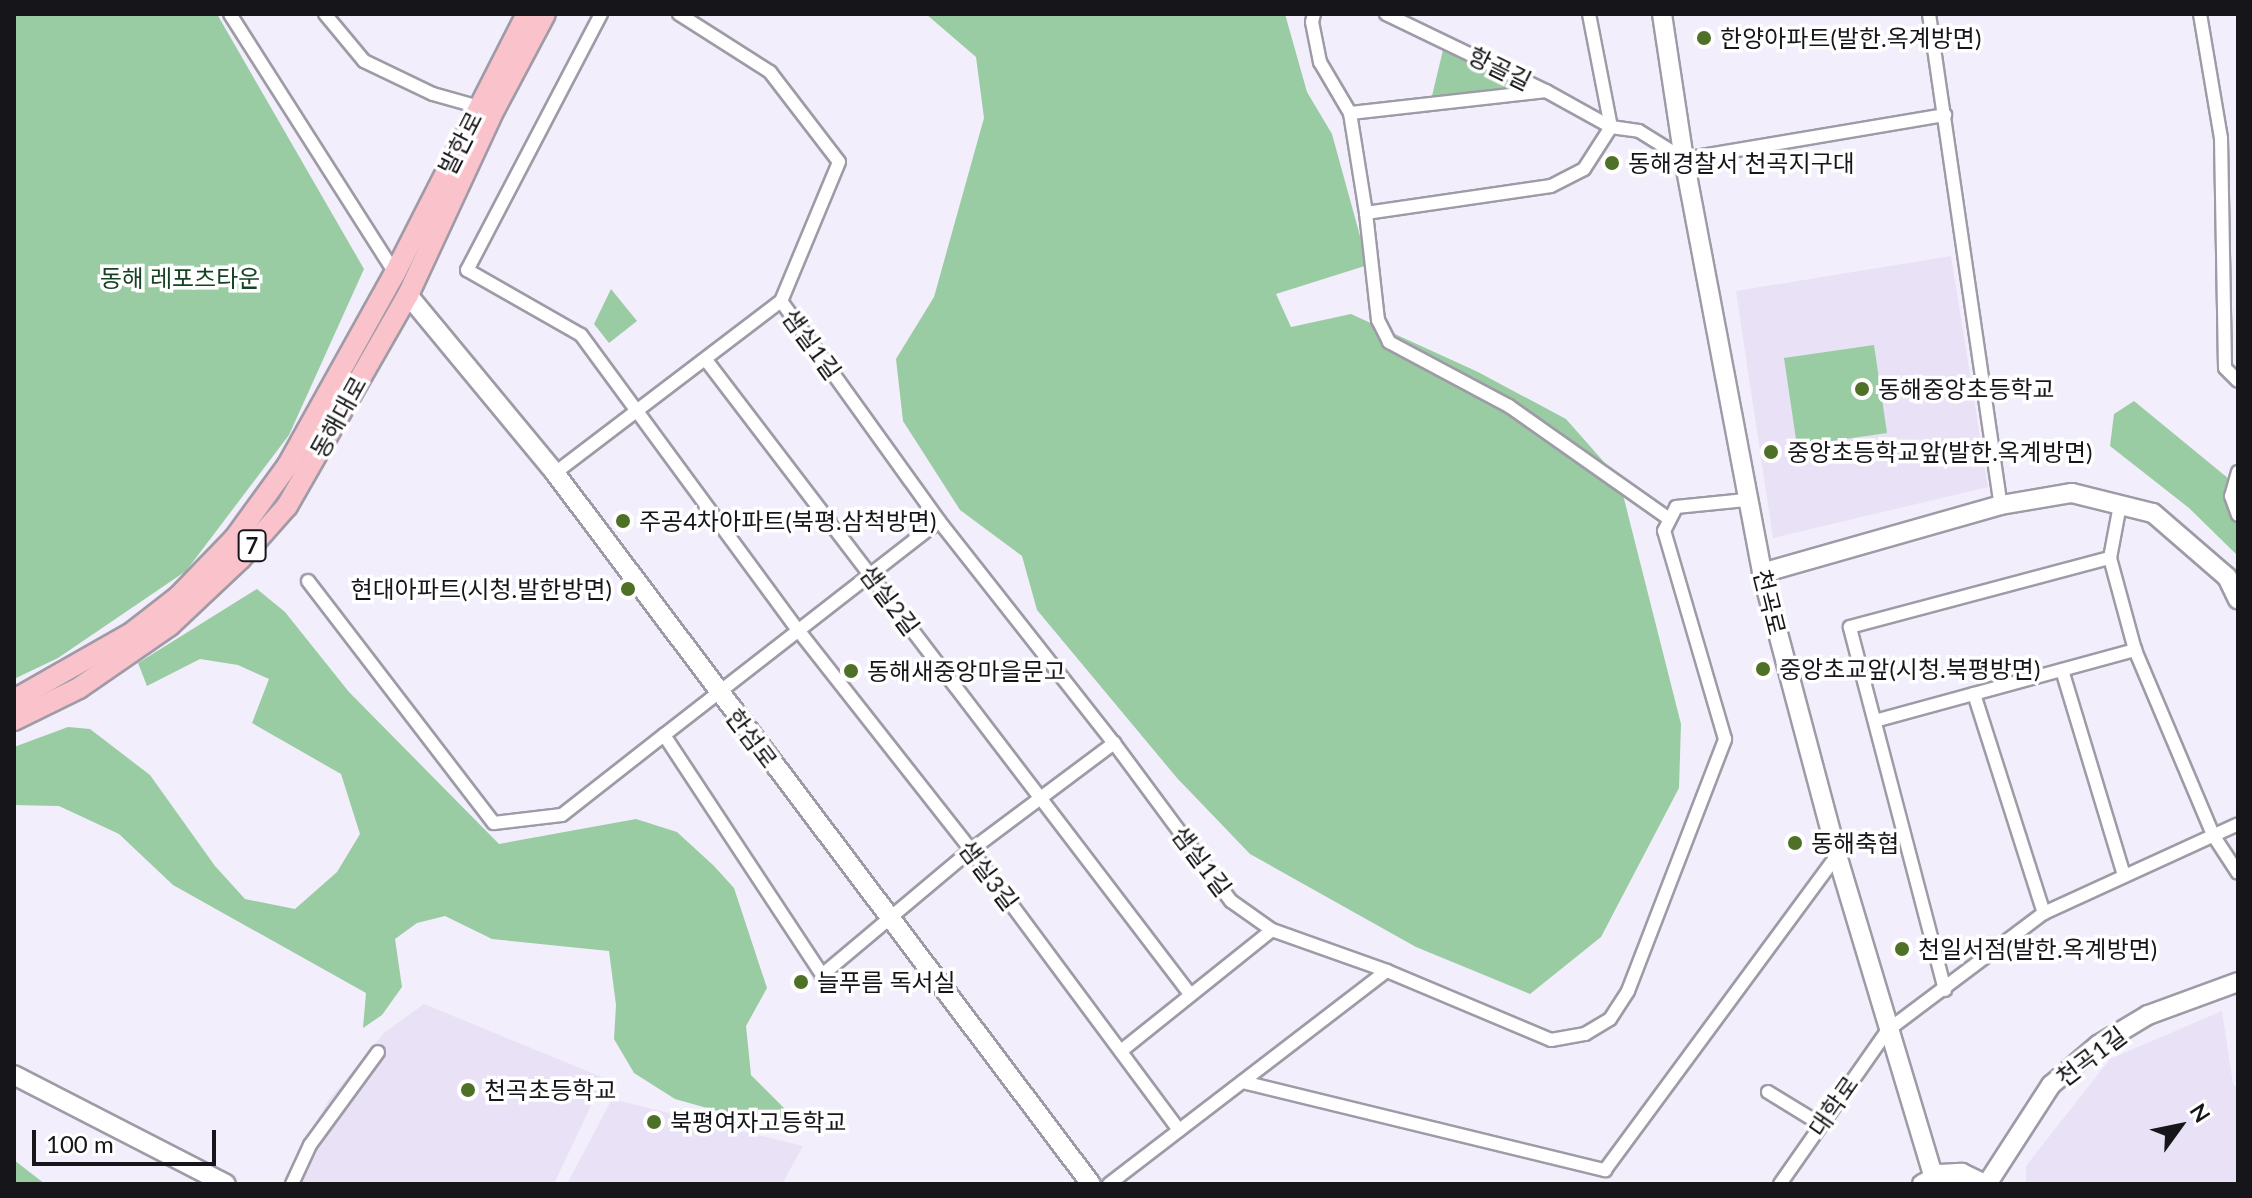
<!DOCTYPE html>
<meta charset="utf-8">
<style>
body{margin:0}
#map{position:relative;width:2252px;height:1198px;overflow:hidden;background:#f3eefb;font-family:Lato,"Noto Sans KR",sans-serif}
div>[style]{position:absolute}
.built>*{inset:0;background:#e9e1f5}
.green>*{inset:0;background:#99cca3}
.roads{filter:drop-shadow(2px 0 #9f9ba6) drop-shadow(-2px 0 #9f9ba6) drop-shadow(0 2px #9f9ba6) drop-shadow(0 -2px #9f9ba6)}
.street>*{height:12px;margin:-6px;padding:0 6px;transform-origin:6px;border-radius:6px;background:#fff}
.secondary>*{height:18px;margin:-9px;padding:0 9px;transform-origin:9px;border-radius:9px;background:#fff}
.primary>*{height:20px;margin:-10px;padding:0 10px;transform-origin:10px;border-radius:10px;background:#fac2cb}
.dots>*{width:22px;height:22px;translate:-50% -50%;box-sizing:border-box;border:4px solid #fff;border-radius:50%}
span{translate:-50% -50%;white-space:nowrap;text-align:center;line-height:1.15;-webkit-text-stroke:7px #fff;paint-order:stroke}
.shield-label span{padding:2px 6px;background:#fff;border:2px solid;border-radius:6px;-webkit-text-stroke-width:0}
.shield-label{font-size:22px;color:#161519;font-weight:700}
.poi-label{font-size:24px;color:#161519}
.left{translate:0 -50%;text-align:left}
.right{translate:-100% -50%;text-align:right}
.street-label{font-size:24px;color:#161519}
.park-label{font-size:24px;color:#174324}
.frame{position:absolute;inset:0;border:16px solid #161519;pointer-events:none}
.north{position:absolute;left:2140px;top:1086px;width:80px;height:80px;-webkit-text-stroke:6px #fff;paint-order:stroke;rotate:57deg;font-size:22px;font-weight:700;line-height:32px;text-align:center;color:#161519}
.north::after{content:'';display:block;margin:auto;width:28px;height:36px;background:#161519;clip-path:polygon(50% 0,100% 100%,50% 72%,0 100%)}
.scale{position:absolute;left:32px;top:1130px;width:184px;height:36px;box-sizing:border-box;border:4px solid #161519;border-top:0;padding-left:10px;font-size:24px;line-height:28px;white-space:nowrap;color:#161519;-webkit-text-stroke:6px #fff;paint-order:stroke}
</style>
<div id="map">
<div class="built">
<div style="clip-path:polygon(1951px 256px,1988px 487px,1773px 538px,1736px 291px)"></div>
<div style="clip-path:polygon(424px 1004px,604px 1078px,554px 1184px,289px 1184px,283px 1181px,328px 1101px,384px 1033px)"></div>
<div style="clip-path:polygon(2222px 1011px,2233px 1084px,2238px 1088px,2238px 1184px,2026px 1184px,2026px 1166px,2110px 1059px)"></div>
<div style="clip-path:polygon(612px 1099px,803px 1146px,782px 1184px,567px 1184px)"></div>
</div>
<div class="green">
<div style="clip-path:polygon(14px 14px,217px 14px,364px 269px,289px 435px,186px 571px,58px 658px,14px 679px)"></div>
<div style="clip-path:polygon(926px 14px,1285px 14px,1307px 92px,1332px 134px,1368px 265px,1276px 294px,1291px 327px,1351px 314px,1478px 372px,1566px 419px,1619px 479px,1681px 724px,1679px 788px,1601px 937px,1530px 994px,1416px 947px,1250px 854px,1177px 778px,1037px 610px,1022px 556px,960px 510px,903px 421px,896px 359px,934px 297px,984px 118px,976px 57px)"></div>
<div style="clip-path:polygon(1443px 50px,1521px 86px,1432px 96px)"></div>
<div style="clip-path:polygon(611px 289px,637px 321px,609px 343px,594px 324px)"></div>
<div style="clip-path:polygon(1874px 345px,1887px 433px,1797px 446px,1784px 358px)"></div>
<div style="clip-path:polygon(2134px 401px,2229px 479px,2238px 502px,2238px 556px,2189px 508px,2110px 446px,2114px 414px)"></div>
<div style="clip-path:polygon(257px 589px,285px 612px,349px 692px,499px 844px,636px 819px,677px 832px,714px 866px,734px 888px,767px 988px,746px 1026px,751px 1075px,794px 1118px,739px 1117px,675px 1099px,634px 1073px,614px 1039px,616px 1005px,609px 951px,492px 939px,445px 916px,417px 923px,395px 939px,402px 987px,382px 1015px,363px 1028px,366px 993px,173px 885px,119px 834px,59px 806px,14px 805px,14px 747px,68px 727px,90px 729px,150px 775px,215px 866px,245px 899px,295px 909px,337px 872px,360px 834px,341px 774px,252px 723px,269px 679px,238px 665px,200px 659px,147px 686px,138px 663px)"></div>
<div style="clip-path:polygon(14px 1160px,45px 1184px,14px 1184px)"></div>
</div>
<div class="roads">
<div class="street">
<div style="left:230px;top:14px;width:307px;rotate:57.5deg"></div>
<div style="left:325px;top:14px;width:61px;rotate:50.3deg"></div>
<div style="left:364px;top:61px;width:76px;rotate:25.6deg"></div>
<div style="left:433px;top:94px;width:48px;rotate:15.8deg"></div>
<div style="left:601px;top:14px;width:289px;rotate:117.6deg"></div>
<div style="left:467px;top:270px;width:131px;rotate:29.7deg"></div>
<div style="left:581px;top:335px;width:366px;rotate:53.7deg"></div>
<div style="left:798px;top:630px;width:280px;rotate:51.8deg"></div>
<div style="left:971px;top:850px;width:349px;rotate:53.4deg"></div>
<div style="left:679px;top:14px;width:108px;rotate:32.5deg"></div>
<div style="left:770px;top:72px;width:113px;rotate:52.5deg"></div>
<div style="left:839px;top:162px;width:151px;rotate:112.6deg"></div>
<div style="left:1314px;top:14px;width:8px;rotate:104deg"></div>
<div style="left:1312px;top:22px;width:41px;rotate:78.7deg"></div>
<div style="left:1320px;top:62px;width:59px;rotate:59.5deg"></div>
<div style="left:1350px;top:113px;width:101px;rotate:80.9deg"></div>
<div style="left:1366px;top:213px;width:187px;rotate:-8.3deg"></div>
<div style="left:1551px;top:186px;width:37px;rotate:-27deg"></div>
<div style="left:1584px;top:169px;width:50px;rotate:-57.3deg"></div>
<div style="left:1611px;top:127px;width:28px;rotate:8deg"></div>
<div style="left:1639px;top:131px;width:53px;rotate:31.9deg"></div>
<div style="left:1684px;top:159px;width:265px;rotate:-9.6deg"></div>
<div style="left:1386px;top:14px;width:178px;rotate:25.7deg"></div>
<div style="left:1546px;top:91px;width:74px;rotate:29deg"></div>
<div style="left:1589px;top:14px;width:115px;rotate:79deg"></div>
<div style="left:1929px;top:14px;width:496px;rotate:81.7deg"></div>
<div style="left:2200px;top:14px;width:126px;rotate:80.4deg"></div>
<div style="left:2221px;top:138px;width:230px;rotate:89deg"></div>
<div style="left:2225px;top:368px;width:18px;rotate:45deg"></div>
<div style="left:1350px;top:113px;width:196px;rotate:-6.4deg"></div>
<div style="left:1366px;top:213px;width:108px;rotate:83.6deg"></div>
<div style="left:1378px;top:320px;width:25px;rotate:63deg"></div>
<div style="left:1389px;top:342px;width:136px;rotate:28.1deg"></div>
<div style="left:1509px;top:406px;width:196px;rotate:35.2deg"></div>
<div style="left:706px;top:360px;width:798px;rotate:52.64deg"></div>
<div style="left:2238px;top:472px;width:25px;rotate:106deg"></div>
<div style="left:2231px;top:496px;width:20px;rotate:70deg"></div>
<div style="left:555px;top:473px;width:284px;rotate:-37.3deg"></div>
<div style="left:781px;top:301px;width:271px;rotate:54.3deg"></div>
<div style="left:939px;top:521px;width:283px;rotate:51.8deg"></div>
<div style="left:1114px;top:743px;width:197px;rotate:53.5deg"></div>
<div style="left:1231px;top:901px;width:50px;rotate:35.3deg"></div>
<div style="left:1272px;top:930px;width:122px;rotate:19.6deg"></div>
<div style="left:1387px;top:971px;width:178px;rotate:22.8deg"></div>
<div style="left:1551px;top:1040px;width:35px;rotate:-10deg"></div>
<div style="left:1585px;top:1034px;width:29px;rotate:-31deg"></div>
<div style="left:1610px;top:1019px;width:33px;rotate:-57deg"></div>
<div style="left:1628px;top:991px;width:270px;rotate:-68.9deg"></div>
<div style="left:1725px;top:739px;width:217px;rotate:-106.3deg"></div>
<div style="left:1664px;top:531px;width:27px;rotate:-63deg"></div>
<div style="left:1676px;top:507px;width:70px;rotate:-5.7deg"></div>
<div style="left:2120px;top:505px;width:54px;rotate:100.7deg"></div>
<div style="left:2110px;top:558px;width:95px;rotate:74.8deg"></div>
<div style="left:2135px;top:650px;width:201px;rotate:67.1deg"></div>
<div style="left:2213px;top:835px;width:45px;rotate:56.7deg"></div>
<div style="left:939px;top:521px;width:348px;rotate:142.1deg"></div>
<div style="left:664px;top:735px;width:287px;rotate:56.6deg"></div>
<div style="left:822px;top:975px;width:194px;rotate:-40deg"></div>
<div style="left:971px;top:850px;width:179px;rotate:-36.8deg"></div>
<div style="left:308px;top:581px;width:305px;rotate:52.5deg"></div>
<div style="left:494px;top:823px;width:68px;rotate:-6.7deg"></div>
<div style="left:562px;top:815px;width:130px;rotate:-38.1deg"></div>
<div style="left:2062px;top:670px;width:215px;rotate:73.2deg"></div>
<div style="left:1974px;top:694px;width:230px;rotate:72.3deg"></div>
<div style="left:1875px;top:721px;width:270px;rotate:-15.3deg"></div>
<div style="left:1945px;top:990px;width:375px;rotate:-104.7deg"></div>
<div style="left:1850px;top:627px;width:269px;rotate:-14.9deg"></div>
<div style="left:1121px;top:1051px;width:193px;rotate:-38.7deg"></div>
<div style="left:1243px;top:1082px;width:373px;rotate:13.7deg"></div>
<div style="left:1605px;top:1170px;width:391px;rotate:-53.6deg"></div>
<div style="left:1768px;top:1092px;width:61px;rotate:31.6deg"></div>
<div style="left:292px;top:1184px;width:43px;rotate:-65.2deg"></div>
<div style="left:310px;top:1145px;width:115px;rotate:-53.8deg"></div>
<div style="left:1109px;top:1184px;width:350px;rotate:-37.5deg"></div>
<div style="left:1780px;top:1184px;width:188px;rotate:-55deg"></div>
<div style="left:1888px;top:1030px;width:195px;rotate:-36.9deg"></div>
<div style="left:2044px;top:913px;width:213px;rotate:-24.6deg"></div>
</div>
<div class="secondary">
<div style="left:1662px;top:14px;width:147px;rotate:81.4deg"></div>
<div style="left:1684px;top:159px;width:421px;rotate:79.3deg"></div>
<div style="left:1762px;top:573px;width:292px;rotate:75.1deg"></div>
<div style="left:1837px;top:855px;width:337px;rotate:73.3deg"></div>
<div style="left:408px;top:295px;width:231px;rotate:50.4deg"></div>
<div style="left:555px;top:473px;width:890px;rotate:52.99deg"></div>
<div style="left:1762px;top:573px;width:248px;rotate:-15.9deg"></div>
<div style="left:2001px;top:505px;width:72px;rotate:-9.6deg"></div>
<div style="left:2072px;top:493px;width:83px;rotate:13.9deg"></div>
<div style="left:2153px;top:513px;width:98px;rotate:40.9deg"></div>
<div style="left:2227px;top:577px;width:25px;rotate:64deg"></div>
<div style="left:14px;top:1075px;width:238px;rotate:27.2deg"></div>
<div style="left:1922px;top:1184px;width:21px;rotate:-29deg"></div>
<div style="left:1940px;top:1174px;width:22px;rotate:-3deg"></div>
<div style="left:1962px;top:1173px;width:25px;rotate:26deg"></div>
<div style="left:1987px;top:1184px;width:118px;rotate:-57.1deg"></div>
<div style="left:2051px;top:1085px;width:62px;rotate:-40.4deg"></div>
<div style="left:2098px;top:1045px;width:58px;rotate:-31deg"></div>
<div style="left:2148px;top:1015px;width:96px;rotate:-20.1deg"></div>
</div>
<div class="primary">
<div style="left:14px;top:700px;width:137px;rotate:-29.7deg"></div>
<div style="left:133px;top:632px;width:57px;rotate:-37.9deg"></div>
<div style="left:178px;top:597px;width:82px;rotate:-46deg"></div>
<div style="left:235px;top:538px;width:90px;rotate:-54deg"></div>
<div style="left:288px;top:465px;width:220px;rotate:-60.9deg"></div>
<div style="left:395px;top:273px;width:291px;rotate:-63deg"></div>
<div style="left:14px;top:720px;width:72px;rotate:-26.2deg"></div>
<div style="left:79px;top:688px;width:109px;rotate:-34.6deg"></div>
<div style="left:169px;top:626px;width:98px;rotate:-43.3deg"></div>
<div style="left:240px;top:559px;width:71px;rotate:-48.4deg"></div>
<div style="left:287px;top:506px;width:243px;rotate:-60.2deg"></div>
<div style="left:408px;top:295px;width:206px;rotate:-65.1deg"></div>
<div style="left:495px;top:108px;width:106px;rotate:-62deg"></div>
</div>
</div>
<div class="dots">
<div style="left:1704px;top:38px;background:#4e7027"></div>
<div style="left:1612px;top:163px;background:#4e7027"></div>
<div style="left:1862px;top:389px;background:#4e7027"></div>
<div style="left:1771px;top:452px;background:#4e7027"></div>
<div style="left:623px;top:521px;background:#4e7027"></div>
<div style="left:628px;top:589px;background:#4e7027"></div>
<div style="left:1763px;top:669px;background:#4e7027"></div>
<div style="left:851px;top:671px;background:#4e7027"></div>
<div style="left:1795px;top:843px;background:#4e7027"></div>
<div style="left:1902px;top:949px;background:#4e7027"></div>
<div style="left:801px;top:982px;background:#4e7027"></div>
<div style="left:468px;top:1090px;background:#4e7027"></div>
<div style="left:654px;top:1122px;background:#4e7027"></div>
</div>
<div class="shield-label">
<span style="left:252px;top:546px">7</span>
</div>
<div class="poi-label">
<span class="left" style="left:1720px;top:38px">한양아파트(발한.옥계방면)</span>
<span class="left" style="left:1628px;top:163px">동해경찰서 천곡지구대</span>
<span class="left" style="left:1878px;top:389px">동해중앙초등학교</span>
<span class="left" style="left:1787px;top:452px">중앙초등학교앞(발한.옥계방면)</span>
<span class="left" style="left:639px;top:521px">주공4차아파트(북평.삼척방면)</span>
<span class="right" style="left:612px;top:589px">현대아파트(시청.발한방면)</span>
<span class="left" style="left:1779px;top:669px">중앙초교앞(시청.북평방면)</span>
<span class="left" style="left:867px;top:671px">동해새중앙마을문고</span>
<span class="left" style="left:1811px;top:843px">동해축협</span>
<span class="left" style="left:1918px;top:949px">천일서점(발한.옥계방면)</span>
<span class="left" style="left:817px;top:982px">늘푸름 독서실</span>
<span class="left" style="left:484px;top:1090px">천곡초등학교</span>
<span class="left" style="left:670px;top:1122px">북평여자고등학교</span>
</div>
<div class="street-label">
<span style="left:1500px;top:68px;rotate:26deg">항골길</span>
<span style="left:460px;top:143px;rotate:-63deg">발한로</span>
<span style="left:812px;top:344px;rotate:54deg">샘실1길</span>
<span style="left:338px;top:417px;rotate:-61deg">동해대로</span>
<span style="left:890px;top:600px;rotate:53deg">샘실2길</span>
<span style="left:1770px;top:602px;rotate:76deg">천곡로</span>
<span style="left:752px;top:738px;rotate:53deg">한섬로</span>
<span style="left:1202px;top:861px;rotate:53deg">샘실1길</span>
<span style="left:989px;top:875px;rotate:53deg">샘실3길</span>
<span style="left:2091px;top:1056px;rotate:-37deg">천곡1길</span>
<span style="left:1833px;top:1106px;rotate:-55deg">대학로</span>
</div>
<div class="park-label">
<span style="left:180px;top:278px">동해 레포츠타운</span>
</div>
<div class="frame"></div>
<div class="north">N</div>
<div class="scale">100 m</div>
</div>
